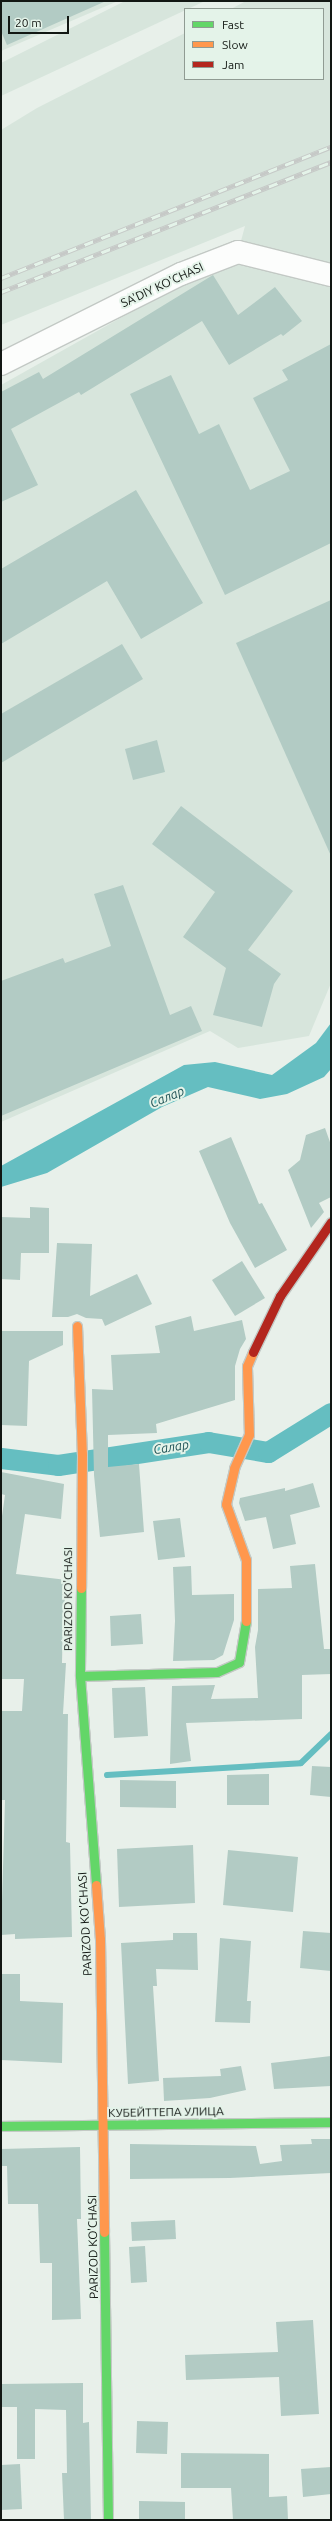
<!DOCTYPE html>
<meta charset="utf-8">
<style>
body{margin:0}
#map{position:relative;width:332px;height:2521px;overflow:hidden;background:#e8f0ea;font-family:Ubuntu,sans-serif}
div>[style]{position:absolute}
.built>*{inset:0;background:#d7e5dc}
.water>*{inset:0;background:#65bec1}
.stream>*{height:6px;margin:-3px;padding:0 3px;transform-origin:3px;border-radius:3px;background:#65bec1}
.canal>*{height:21px;margin:-10.5px;padding:0 10.5px;transform-origin:10.5px;border-radius:10.5px;background:#65bec1}
.building>*{inset:0;background:#b2cbc4}
.roads{filter:drop-shadow(1px 0 #c3c9c5) drop-shadow(-1px 0 #c3c9c5) drop-shadow(0 1px #c3c9c5) drop-shadow(0 -1px #c3c9c5)}
.street>*{height:22px;margin:-11px;padding:0 11px;transform-origin:11px;border-radius:11px;background:#fcfdfc}
.fast>*{height:9px;margin:-4.5px;padding:0 4.5px;transform-origin:4.5px;border-radius:4.5px;background:#63d668}
.slow>*{height:9px;margin:-4.5px;padding:0 4.5px;transform-origin:4.5px;border-radius:4.5px;background:#ff974d}
.jam>*{height:9px;margin:-4.5px;padding:0 4.5px;transform-origin:4.5px;border-radius:4.5px;background:#b3261e}
.rail>*{height:4.5px;margin-top:-2.25px;transform-origin:0;background:repeating-linear-gradient(90deg,#e4f3e9 0 9px,#c6c9c7 0 18px);box-sizing:border-box;border-block:1px solid #c6c9c7}
span{translate:-50% -50%;white-space:nowrap;text-align:center;line-height:1.15;-webkit-text-stroke:4px #e4f3e9;paint-order:stroke}
.street-label{font-size:12px;color:#121713}
.water-label{font-size:13px;color:#245659;font-style:italic}
.frame{position:absolute;inset:0;border:2px solid #121713;pointer-events:none}
.legend{position:absolute;left:184px;top:8px;width:140px;height:72px;box-sizing:border-box;background:#e4f3e9;border:1px solid #909b93;margin:0;padding:5px 7px;list-style:none;font-size:12px;color:#121713}
.legend li{display:flex;align-items:center;gap:8px;height:20px}
.legend b{width:20px;border:1px solid #909b93}
.scale{position:absolute;left:8px;top:16px;width:61px;height:18px;box-sizing:border-box;border:2px solid #121713;border-top:0;padding-left:5px;font-size:12px;line-height:14px;white-space:nowrap;color:#121713;-webkit-text-stroke:3px #e4f3e9;paint-order:stroke}
</style>
<div id="map">
<div class="built">
<div style="clip-path:polygon(1px 1px,118px 1px,1px 51px)"></div>
<div style="clip-path:polygon(125px 1px,205px 1px,1px 96px,1px 63px)"></div>
<div style="clip-path:polygon(246px 1px,331px 1px,331px 983px,309px 1036px,238px 1048px,210px 1031px,1px 1122px,1px 385px,238px 252px,245px 226px,1px 325px,1px 130px,37px 108px,185px 33px,185px 79px,323px 79px,323px 9px,231px 9px)"></div>
</div>
<div class="water">
<div style="clip-path:polygon(331px 1023px,331px 1069px,324px 1077px,287px 1094px,260px 1099px,208px 1087px,162px 1107px,47px 1173px,1px 1187px,1px 1166px,184px 1065px,215px 1062px,272px 1075px,316px 1043px)"></div>
</div>
<div class="stream">
<div style="left:107px;top:1775px;width:194px;rotate:-3.5deg"></div>
<div style="left:301px;top:1763px;width:42px;rotate:-44deg"></div>
</div>
<div class="canal">
<div style="left:1px;top:1458px;width:57px;rotate:7deg"></div>
<div style="left:58px;top:1465px;width:152px;rotate:-8.7deg"></div>
<div style="left:208px;top:1442px;width:61px;rotate:9.5deg"></div>
<div style="left:268px;top:1452px;width:74px;rotate:-31.8deg"></div>
</div>
<div class="building">
<div style="clip-path:polygon(1px 1px,106px 1px,7px 45px,1px 31px)"></div>
<div style="clip-path:polygon(213px 275px,238px 315px,275px 287px,302px 321px,283px 336px,281px 334px,229px 365px,202px 321px,81px 395px,79px 392px,11px 429px,38px 485px,1px 502px,1px 392px,39px 372px,43px 379px)"></div>
<div style="clip-path:polygon(331px 344px,331px 543px,225px 595px,130px 394px,171px 375px,199px 434px,219px 424px,250px 490px,290px 471px,253px 398px,288px 380px,282px 370px)"></div>
<div style="clip-path:polygon(136px 490px,203px 603px,141px 639px,107px 581px,1px 644px,1px 569px)"></div>
<div style="clip-path:polygon(331px 600px,331px 856px,236px 643px)"></div>
<div style="clip-path:polygon(122px 644px,143px 679px,1px 763px,1px 714px)"></div>
<div style="clip-path:polygon(157px 740px,165px 772px,133px 780px,125px 749px)"></div>
<div style="clip-path:polygon(181px 806px,293px 891px,248px 950px,281px 974px,274px 984px,262px 1027px,213px 1015px,226px 968px,183px 937px,215px 892px,152px 844px)"></div>
<div style="clip-path:polygon(123px 885px,170px 1015px,191px 1006px,202px 1031px,1px 1116px,1px 981px,63px 958px,65px 963px,111px 946px,94px 894px)"></div>
<div style="clip-path:polygon(325px 1128px,331px 1145px,331px 1197px,319px 1203px,324px 1212px,311px 1228px,288px 1170px,300px 1160px,306px 1135px)"></div>
<div style="clip-path:polygon(231px 1137px,259px 1204px,262px 1203px,287px 1250px,255px 1268px,230px 1223px,199px 1151px)"></div>
<div style="clip-path:polygon(30px 1207px,49px 1208px,49px 1253px,21px 1253px,20px 1280px,1px 1279px,1px 1217px,30px 1218px)"></div>
<div style="clip-path:polygon(57px 1243px,92px 1244px,90px 1296px,137px 1274px,152px 1304px,105px 1326px,102px 1319px,86px 1318px,77px 1314px,68px 1317px,52px 1317px)"></div>
<div style="clip-path:polygon(242px 1261px,265px 1298px,235px 1316px,212px 1280px)"></div>
<div style="clip-path:polygon(191px 1316px,194px 1331px,242px 1320px,246px 1339px,240px 1349px,235px 1366px,235px 1400px,156px 1424px,157px 1433px,108px 1435px,108px 1467px,139px 1464px,144px 1532px,100px 1537px,94px 1475px,92px 1389px,113px 1390px,111px 1355px,160px 1353px,155px 1326px)"></div>
<div style="clip-path:polygon(1px 1331px,63px 1331px,63px 1345px,29px 1361px,27px 1426px,1px 1425px)"></div>
<div style="clip-path:polygon(1px 1472px,64px 1484px,61px 1519px,25px 1514px,16px 1574px,67px 1580px,63px 1616px,62px 1663px,66px 1663px,63px 1714px,68px 1714px,66px 1842px,70px 1843px,72px 1937px,15px 1939px,15px 1934px,1px 1935px,5px 1800px,1px 1800px,1px 1711px,22px 1711px,24px 1679px,1px 1679px,1px 1523px,5px 1495px,1px 1494px)"></div>
<div style="clip-path:polygon(313px 1483px,320px 1507px,290px 1515px,296px 1544px,273px 1549px,266px 1517px,245px 1521px,239px 1503px,240px 1498px,285px 1488px,285px 1491px)"></div>
<div style="clip-path:polygon(180px 1518px,185px 1557px,158px 1560px,153px 1521px)"></div>
<div style="clip-path:polygon(315px 1564px,324px 1649px,331px 1649px,331px 1674px,302px 1675px,302px 1719px,186px 1723px,191px 1761px,170px 1764px,172px 1686px,215px 1685px,211px 1699px,258px 1698px,255px 1647px,258px 1630px,258px 1589px,292px 1588px,290px 1566px)"></div>
<div style="clip-path:polygon(191px 1566px,192px 1595px,234px 1594px,234px 1620px,223px 1655px,214px 1660px,173px 1661px,175px 1621px,173px 1567px)"></div>
<div style="clip-path:polygon(141px 1614px,143px 1644px,111px 1646px,110px 1616px)"></div>
<div style="clip-path:polygon(145px 1687px,148px 1736px,114px 1738px,112px 1688px)"></div>
<div style="clip-path:polygon(312px 1766px,331px 1767px,331px 1797px,310px 1795px)"></div>
<div style="clip-path:polygon(269px 1774px,269px 1805px,227px 1805px,227px 1775px)"></div>
<div style="clip-path:polygon(120px 1780px,176px 1781px,176px 1808px,120px 1807px)"></div>
<div style="clip-path:polygon(193px 1845px,195px 1903px,119px 1907px,117px 1849px)"></div>
<div style="clip-path:polygon(228px 1850px,298px 1857px,293px 1912px,223px 1905px)"></div>
<div style="clip-path:polygon(303px 1931px,331px 1933px,331px 1971px,300px 1968px)"></div>
<div style="clip-path:polygon(173px 1933px,197px 1933px,198px 1970px,156px 1969px,157px 1986px,153px 1986px,159px 2081px,128px 2084px,121px 1943px,173px 1940px)"></div>
<div style="clip-path:polygon(220px 1938px,251px 1941px,247px 2001px,251px 2001px,250px 2023px,215px 2022px)"></div>
<div style="clip-path:polygon(1px 1974px,20px 1974px,20px 2001px,63px 2003px,62px 2063px,1px 2060px)"></div>
<div style="clip-path:polygon(331px 2056px,331px 2086px,274px 2089px,271px 2063px)"></div>
<div style="clip-path:polygon(241px 2066px,246px 2090px,210px 2098px,164px 2101px,163px 2078px,221px 2076px,220px 2069px)"></div>
<div style="clip-path:polygon(311px 2139px,331px 2139px,331px 2173px,230px 2178px,130px 2179px,130px 2144px,256px 2146px,260px 2164px,282px 2161px,280px 2145px,312px 2144px)"></div>
<div style="clip-path:polygon(80px 2147px,81px 2219px,77px 2219px,81px 2319px,52px 2320px,52px 2263px,40px 2263px,38px 2204px,8px 2204px,7px 2166px,1px 2166px,1px 2149px)"></div>
<div style="clip-path:polygon(175px 2220px,176px 2239px,132px 2241px,131px 2222px)"></div>
<div style="clip-path:polygon(145px 2246px,147px 2282px,131px 2283px,129px 2247px)"></div>
<div style="clip-path:polygon(313px 2320px,319px 2414px,281px 2416px,279px 2377px,186px 2380px,185px 2355px,278px 2352px,276px 2322px)"></div>
<div style="clip-path:polygon(83px 2383px,83px 2423px,89px 2422px,91px 2520px,64px 2520px,62px 2473px,67px 2473px,66px 2410px,35px 2409px,35px 2459px,17px 2459px,17px 2407px,1px 2407px,1px 2384px)"></div>
<div style="clip-path:polygon(137px 2421px,168px 2422px,167px 2454px,136px 2453px)"></div>
<div style="clip-path:polygon(181px 2453px,269px 2454px,269px 2497px,287px 2496px,288px 2520px,233px 2520px,231px 2488px,181px 2488px)"></div>
<div style="clip-path:polygon(20px 2464px,22px 2509px,1px 2510px,1px 2465px)"></div>
<div style="clip-path:polygon(331px 2467px,331px 2494px,303px 2497px,301px 2469px)"></div>
<div style="clip-path:polygon(139px 2501px,185px 2502px,185px 2520px,139px 2520px)"></div>
</div>
<div class="roads">
<div class="street">
<div style="left:1px;top:364px;width:201px;rotate:-26.6deg"></div>
<div style="left:181px;top:274px;width:61px;rotate:-21.1deg"></div>
<div style="left:238px;top:252px;width:96px;rotate:13.9deg"></div>
</div>
<div class="fast">
<div style="left:81px;top:1588px;width:88px;rotate:90.7deg"></div>
<div style="left:80px;top:1676px;width:210px;rotate:85.6deg"></div>
<div style="left:80px;top:1676px;width:137px;rotate:-1.7deg"></div>
<div style="left:217px;top:1672px;width:24px;rotate:-24deg"></div>
<div style="left:239px;top:1662px;width:42px;rotate:-80.3deg"></div>
<div style="left:1px;top:2126px;width:330px;rotate:-0.7deg"></div>
<div style="left:104px;top:2232px;width:288px;rotate:89.2deg"></div>
</div>
<div class="slow">
<div style="left:77px;top:1326px;width:128px;rotate:87.8deg"></div>
<div style="left:82px;top:1454px;width:134px;rotate:90.4deg"></div>
<div style="left:246px;top:1621px;width:61px;rotate:-90deg"></div>
<div style="left:246px;top:1560px;width:59px;rotate:-109.7deg"></div>
<div style="left:226px;top:1504px;width:37px;rotate:-77deg"></div>
<div style="left:234px;top:1468px;width:36px;rotate:-66deg"></div>
<div style="left:249px;top:1435px;width:69px;rotate:-91.7deg"></div>
<div style="left:247px;top:1366px;width:15px;rotate:-67deg"></div>
<div style="left:96px;top:1885px;width:54px;rotate:85.8deg"></div>
<div style="left:100px;top:1939px;width:293px;rotate:89.2deg"></div>
</div>
<div class="jam">
<div style="left:253px;top:1352px;width:62px;rotate:-64.3deg"></div>
<div style="left:280px;top:1296px;width:90px;rotate:-55.4deg"></div>
</div>
</div>
<div class="rail">
<div style="left:1px;top:278px;width:355px;rotate:-21.7deg"></div>
<div style="left:1px;top:292px;width:355px;rotate:-21.5deg"></div>
</div>
<div class="street-label">
<span style="left:162px;top:285px;rotate:-25deg">SA'DIY KO'CHASI</span>
<span style="left:68px;top:1599px;rotate:-90deg">PARIZOD KO'CHASI</span>
<span style="left:85px;top:1924px;rotate:-93deg">PARIZOD KO'CHASI</span>
<span style="left:166px;top:2112px;rotate:-1deg">КУБЕЙТТЕПА УЛИЦА</span>
<span style="left:93px;top:2247px;rotate:-91deg">PARIZOD KO'CHASI</span>
</div>
<div class="water-label">
<span style="left:167px;top:1097px;rotate:-22deg">Салар</span>
<span style="left:171px;top:1447px;rotate:-9deg">Салар</span>
</div>
<div class="frame"></div>
<ul class="legend">
<li><b style="height:5px;background:#63d668"></b>Fast</li>
<li><b style="height:5px;background:#ff974d"></b>Slow</li>
<li><b style="height:5px;background:#b3261e"></b>Jam</li>
</ul>
<div class="scale">20 m</div>
</div>
